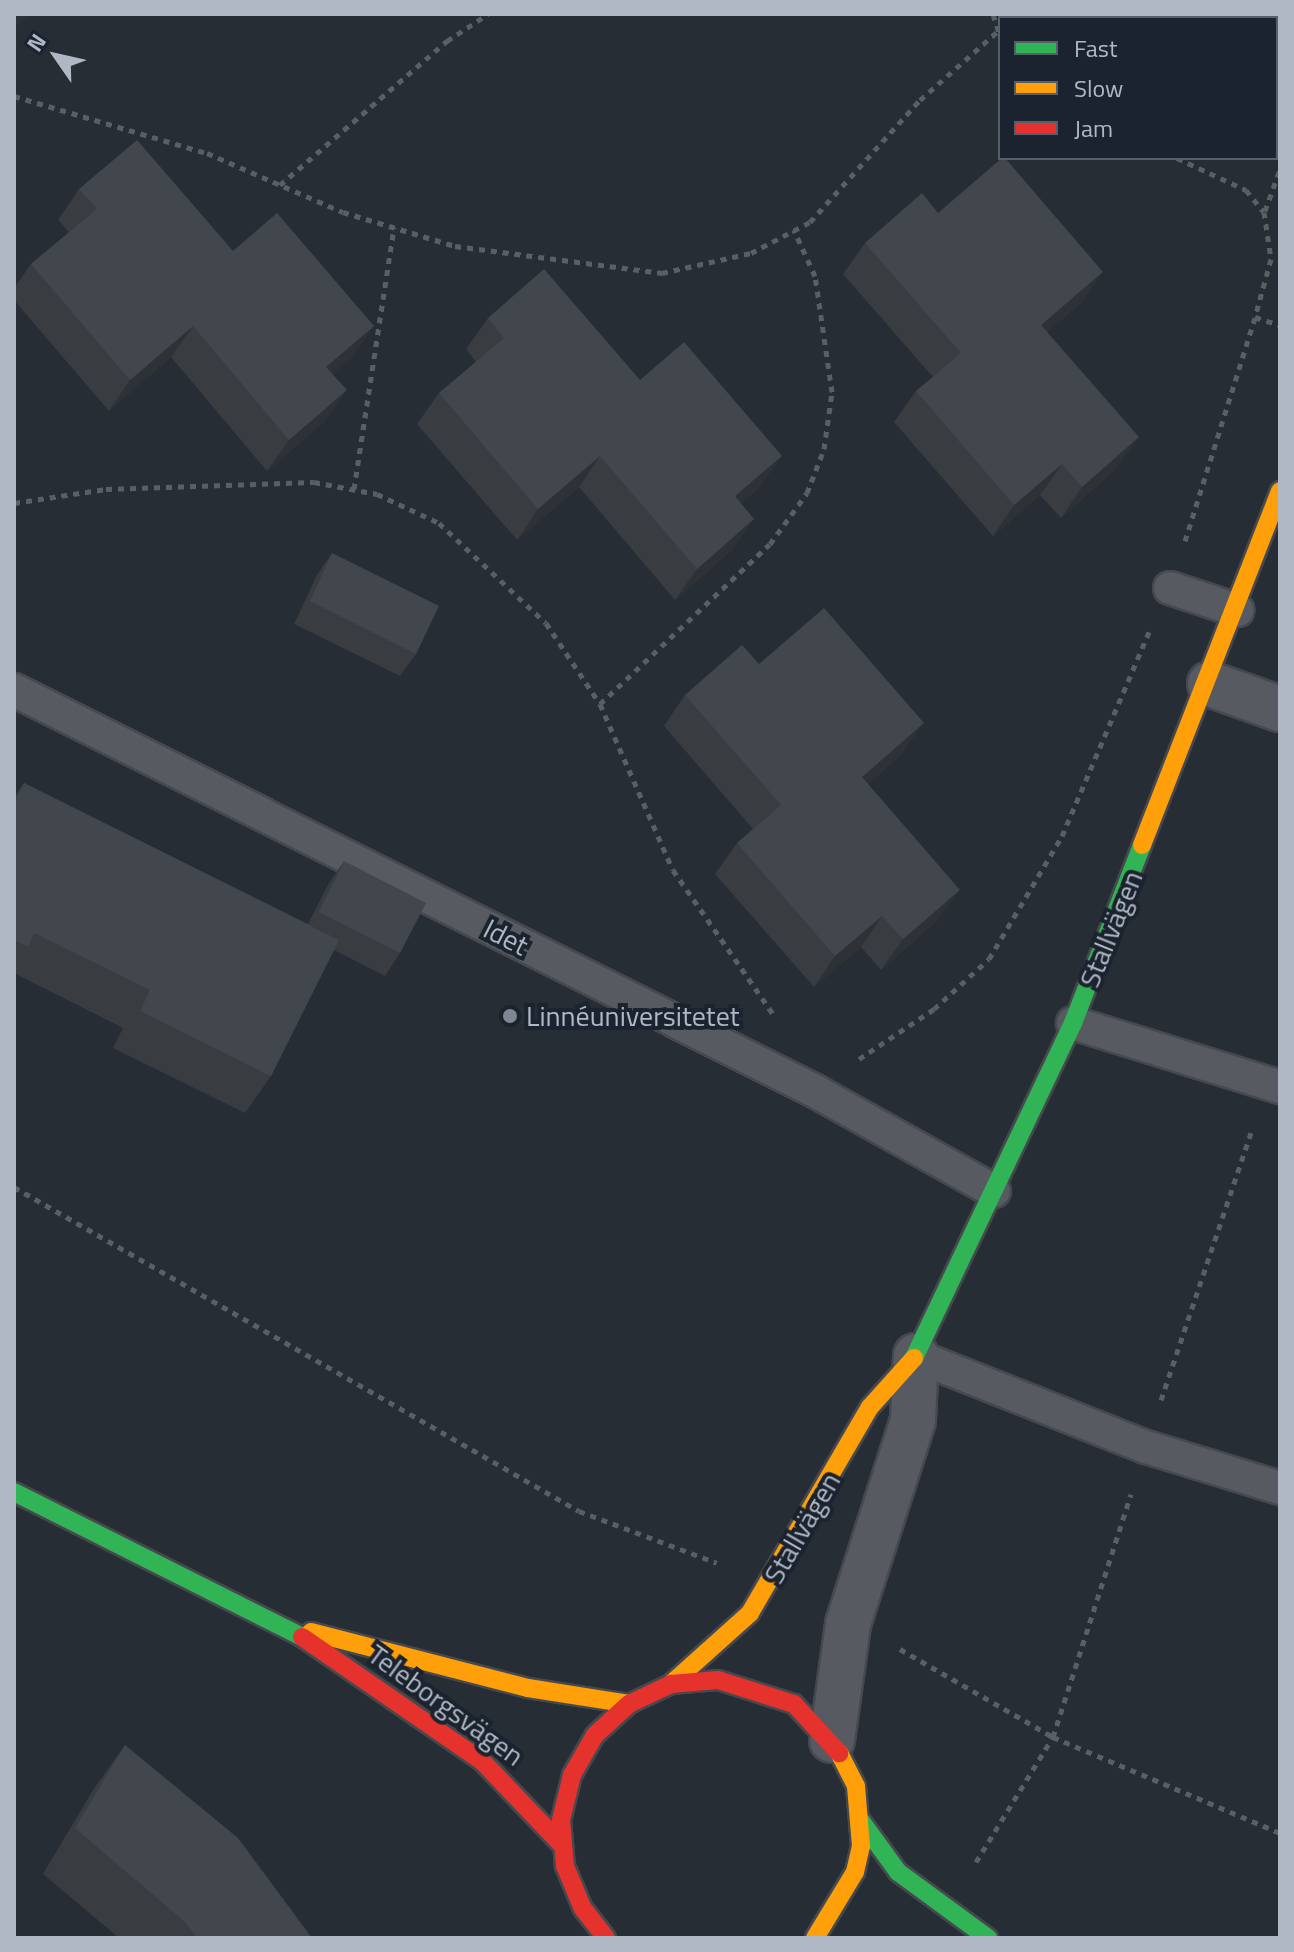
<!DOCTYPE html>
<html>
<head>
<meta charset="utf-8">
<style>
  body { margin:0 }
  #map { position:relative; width:1294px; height:1952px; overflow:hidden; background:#272d34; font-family:"Titillium Web",sans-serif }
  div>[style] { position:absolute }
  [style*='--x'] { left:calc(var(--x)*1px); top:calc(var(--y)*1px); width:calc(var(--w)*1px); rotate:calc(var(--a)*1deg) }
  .path>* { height:5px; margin-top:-2.5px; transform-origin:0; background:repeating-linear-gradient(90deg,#5a5f65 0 6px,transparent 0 12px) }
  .roads { filter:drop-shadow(2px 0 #45494f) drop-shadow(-2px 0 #45494f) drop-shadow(0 2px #45494f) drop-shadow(0 -2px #45494f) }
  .lane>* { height:32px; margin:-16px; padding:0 16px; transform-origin:16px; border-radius:16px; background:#575b61 }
  .street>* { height:44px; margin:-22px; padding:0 22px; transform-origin:22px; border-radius:22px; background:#575b61 }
  .fast>* { height:18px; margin:-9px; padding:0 9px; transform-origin:9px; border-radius:9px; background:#30b455 }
  .slow>* { height:18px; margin:-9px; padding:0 9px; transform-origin:9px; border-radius:9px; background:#ff9f0a }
  .jam>* { height:18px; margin:-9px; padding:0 9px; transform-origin:9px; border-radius:9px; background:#e5322d }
  .wall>* { inset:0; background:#393d42 }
  .shaded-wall>* { inset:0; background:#2e3236 }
  .building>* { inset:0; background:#42474d }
  .dots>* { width:22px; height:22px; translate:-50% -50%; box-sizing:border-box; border:4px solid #1b232e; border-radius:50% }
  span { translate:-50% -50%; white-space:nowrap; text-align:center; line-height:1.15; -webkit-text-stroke:8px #1b232e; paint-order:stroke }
  .street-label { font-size:28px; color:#b0b8c5 }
  .poi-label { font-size:28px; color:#b0b8c5 }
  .left { translate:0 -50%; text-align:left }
  .frame { position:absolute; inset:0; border:16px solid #b0b8c5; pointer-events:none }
  .legend { position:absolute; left:998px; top:16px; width:280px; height:144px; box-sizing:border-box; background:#1b232e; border:2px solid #575f6a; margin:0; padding:10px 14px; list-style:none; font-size:24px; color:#b0b8c5 }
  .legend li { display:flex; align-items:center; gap:16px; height:40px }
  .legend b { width:40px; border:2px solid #575f6a }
  .north { position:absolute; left:16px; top:16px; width:80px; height:80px; -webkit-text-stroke:6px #1b232e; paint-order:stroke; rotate:304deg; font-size:22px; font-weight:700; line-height:32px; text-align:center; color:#b0b8c5 }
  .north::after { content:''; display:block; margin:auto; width:28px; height:36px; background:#b0b8c5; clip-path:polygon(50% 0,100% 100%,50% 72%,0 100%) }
</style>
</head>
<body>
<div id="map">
  <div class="path">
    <div style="--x:993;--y:14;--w:23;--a:72"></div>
    <div style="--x:14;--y:96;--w:201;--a:16.5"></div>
    <div style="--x:207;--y:153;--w:148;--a:23.5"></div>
    <div style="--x:343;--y:212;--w:117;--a:16.9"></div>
    <div style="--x:455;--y:246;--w:209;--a:7.4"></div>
    <div style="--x:662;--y:273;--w:91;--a:-12.7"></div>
    <div style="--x:751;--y:253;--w:67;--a:-27.7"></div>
    <div style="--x:810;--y:222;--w:164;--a:-48"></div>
    <div style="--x:920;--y:100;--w:104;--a:-41.5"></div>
    <div style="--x:1177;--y:158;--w:76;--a:24.9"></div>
    <div style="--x:1246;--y:190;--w:28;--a:51"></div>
    <div style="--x:1264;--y:212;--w:48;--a:81.5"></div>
    <div style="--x:1271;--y:259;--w:60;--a:105.4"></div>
    <div style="--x:1255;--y:317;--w:26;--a:18"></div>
    <div style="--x:280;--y:185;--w:221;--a:-40.8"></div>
    <div style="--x:447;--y:41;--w:49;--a:-33.4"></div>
    <div style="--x:1265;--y:211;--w:45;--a:-70.3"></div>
    <div style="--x:354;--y:489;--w:265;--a:-81.3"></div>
    <div style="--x:14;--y:503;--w:93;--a:-8.7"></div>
    <div style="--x:106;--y:489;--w:208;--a:-1.9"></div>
    <div style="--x:314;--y:482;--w:64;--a:10.8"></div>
    <div style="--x:377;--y:494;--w:68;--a:25.1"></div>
    <div style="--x:439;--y:523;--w:146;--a:43.1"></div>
    <div style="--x:546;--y:623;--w:97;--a:56.3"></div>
    <div style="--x:600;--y:704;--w:181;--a:66.3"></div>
    <div style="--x:673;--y:870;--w:175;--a:55.2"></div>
    <div style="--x:1185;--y:541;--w:235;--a:-72.6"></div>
    <div style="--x:600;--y:704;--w:233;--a:-43.3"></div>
    <div style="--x:770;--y:544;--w:63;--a:-54"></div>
    <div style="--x:807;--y:493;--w:47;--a:-68.9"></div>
    <div style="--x:824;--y:449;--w:58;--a:-82"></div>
    <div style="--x:832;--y:392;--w:117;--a:-98.3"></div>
    <div style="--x:815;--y:276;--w:51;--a:-114.5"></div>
    <div style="--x:859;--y:1059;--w:90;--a:-33.7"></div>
    <div style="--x:934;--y:1009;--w:74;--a:-42.3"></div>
    <div style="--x:989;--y:959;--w:143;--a:-59.3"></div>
    <div style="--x:1062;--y:836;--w:222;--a:-66.9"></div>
    <div style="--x:14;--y:1187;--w:651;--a:29.83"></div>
    <div style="--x:579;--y:1511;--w:147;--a:20.6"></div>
    <div style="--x:1161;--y:1400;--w:286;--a:-71.4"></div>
    <div style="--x:900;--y:1649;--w:177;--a:29.9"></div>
    <div style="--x:1053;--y:1737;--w:246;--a:22.9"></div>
    <div style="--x:976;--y:1862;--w:147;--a:-58.4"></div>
    <div style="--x:1053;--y:1737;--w:255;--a:-72.2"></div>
  </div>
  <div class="roads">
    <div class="lane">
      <div style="--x:1170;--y:588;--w:71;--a:18.2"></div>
      <div style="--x:14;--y:690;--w:896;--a:26.59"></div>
      <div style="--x:815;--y:1091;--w:205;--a:29.2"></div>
      <div style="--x:1073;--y:1023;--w:217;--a:17.2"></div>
      <div style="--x:916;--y:1356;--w:247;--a:21.6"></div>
      <div style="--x:1146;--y:1447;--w:140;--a:17"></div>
    </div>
    <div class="street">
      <div style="--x:1210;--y:684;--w:74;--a:19.7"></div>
      <div style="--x:832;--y:1740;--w:117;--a:-82.1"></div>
      <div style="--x:848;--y:1624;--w:214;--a:-72.3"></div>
      <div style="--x:913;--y:1420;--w:64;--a:-87.3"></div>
    </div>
    <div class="fast">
      <div style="--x:914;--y:1358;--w:371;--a:-64.6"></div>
      <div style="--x:1073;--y:1023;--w:191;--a:-68.8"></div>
      <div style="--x:14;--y:1492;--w:322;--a:26.7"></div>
      <div style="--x:861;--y:1821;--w:63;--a:54"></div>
      <div style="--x:898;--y:1872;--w:112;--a:36.3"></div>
    </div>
    <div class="slow">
      <div style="--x:1142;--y:845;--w:380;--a:-68.7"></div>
      <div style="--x:311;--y:1632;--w:224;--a:14.5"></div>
      <div style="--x:528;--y:1688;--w:102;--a:9"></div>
      <div style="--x:671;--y:1684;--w:106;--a:-41.9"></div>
      <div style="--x:750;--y:1613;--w:238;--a:-59.8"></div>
      <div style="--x:870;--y:1407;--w:66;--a:-48.1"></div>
      <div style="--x:815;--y:1938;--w:77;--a:-58.8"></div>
      <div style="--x:855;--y:1872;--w:27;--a:-77"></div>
      <div style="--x:861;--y:1846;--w:60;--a:-94.8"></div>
      <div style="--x:856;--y:1786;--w:37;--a:-117"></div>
    </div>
    <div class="jam">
      <div style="--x:302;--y:1637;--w:220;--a:34.6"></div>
      <div style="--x:483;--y:1762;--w:113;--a:46.4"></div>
      <div style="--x:606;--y:1938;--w:37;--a:-128"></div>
      <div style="--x:583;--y:1909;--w:47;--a:-112.7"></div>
      <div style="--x:565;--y:1866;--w:46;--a:-95"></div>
      <div style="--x:561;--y:1820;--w:46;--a:-76.3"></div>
      <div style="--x:572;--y:1775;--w:46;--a:-60.1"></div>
      <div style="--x:595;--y:1735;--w:46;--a:-42.4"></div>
      <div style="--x:629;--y:1704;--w:47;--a:-25.5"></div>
      <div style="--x:671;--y:1684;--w:47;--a:-4.9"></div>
      <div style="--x:718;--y:1680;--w:80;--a:17.5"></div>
      <div style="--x:794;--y:1704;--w:67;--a:47.4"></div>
    </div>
  </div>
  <div class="wall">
    <div style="clip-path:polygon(1092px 14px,1280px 14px,1280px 20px,1276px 23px,1276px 18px,1095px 18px)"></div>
    <div style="clip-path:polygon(79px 189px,233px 251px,374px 326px,352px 357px,333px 374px,325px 421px,267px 471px,171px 357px,109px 411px,14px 300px,14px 288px,31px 264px,69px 232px,58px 220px)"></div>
    <div style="clip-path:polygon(938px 213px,1082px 302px,1047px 332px,1117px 468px,1061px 518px,1040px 495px,993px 536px,894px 422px,916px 391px,933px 377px,843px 274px,865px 243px)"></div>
    <div style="clip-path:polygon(488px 318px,640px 380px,760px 487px,741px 503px,732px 550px,675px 600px,579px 487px,517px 540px,417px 424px,439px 393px,476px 362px,466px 349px)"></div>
    <div style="clip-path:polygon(332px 553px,416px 654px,400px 676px,294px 624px,317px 575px)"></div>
    <div style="clip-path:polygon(759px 664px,902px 754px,868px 784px,938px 920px,881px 970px,861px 947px,814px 987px,715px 874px,737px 843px,753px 829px,664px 726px,685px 695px)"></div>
    <div style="clip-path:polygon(24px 783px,308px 924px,329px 883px,344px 861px,400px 953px,385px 976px,334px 950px,271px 1076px,245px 1113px,113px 1048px,123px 1028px,14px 973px,14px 797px)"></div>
    <div style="clip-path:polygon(125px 1745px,312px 1938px,119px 1938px,43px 1874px,93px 1790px)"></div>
  </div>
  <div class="shaded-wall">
    <div style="clip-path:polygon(17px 14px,30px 14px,14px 28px,14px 19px)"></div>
    <div style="clip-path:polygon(1273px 14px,1280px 14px,1280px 20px,1276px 23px,1276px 18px,1268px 18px)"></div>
    <div style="clip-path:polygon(1103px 272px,1082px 302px,1019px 356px,1041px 325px)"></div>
    <div style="clip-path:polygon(193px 326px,171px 357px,109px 411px,130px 380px)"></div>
    <div style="clip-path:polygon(374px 326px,352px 357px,305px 398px,326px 367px)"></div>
    <div style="clip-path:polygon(347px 390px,325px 421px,267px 471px,289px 440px)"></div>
    <div style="clip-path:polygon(1139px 437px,1117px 468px,1061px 518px,1082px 487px)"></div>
    <div style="clip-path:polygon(600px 456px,579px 487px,517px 540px,538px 509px)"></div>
    <div style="clip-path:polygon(782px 456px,760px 487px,713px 527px,735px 496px)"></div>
    <div style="clip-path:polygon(1062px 464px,1040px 495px,993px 536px,1014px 505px)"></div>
    <div style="clip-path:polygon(754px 519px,732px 550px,675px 600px,697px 569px)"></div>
    <div style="clip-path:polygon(924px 723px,902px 754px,840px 808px,862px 777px)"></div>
    <div style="clip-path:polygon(960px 890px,938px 920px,881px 970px,903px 939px)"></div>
    <div style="clip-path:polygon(882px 916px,861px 947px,814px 987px,835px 956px)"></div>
  </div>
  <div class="building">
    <div style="clip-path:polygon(1140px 14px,1273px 14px,1268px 18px,1226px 18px,1224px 16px,1221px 18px,1144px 18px)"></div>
    <div style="clip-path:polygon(137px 140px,233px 251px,277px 213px,374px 326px,326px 367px,347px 390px,289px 440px,193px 326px,130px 380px,31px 264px,97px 209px,79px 189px)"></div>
    <div style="clip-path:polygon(1002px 158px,1005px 158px,1103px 272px,1041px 325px,1139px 437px,1082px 487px,1062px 464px,1014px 505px,916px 391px,961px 353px,865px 243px,922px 193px,938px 213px)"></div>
    <div style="clip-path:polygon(544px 269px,640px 380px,684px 342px,782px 456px,735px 496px,754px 519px,697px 569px,600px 456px,538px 509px,439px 393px,504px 338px,488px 318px)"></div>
    <div style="clip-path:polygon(332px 553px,439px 606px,416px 654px,310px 601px)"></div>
    <div style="clip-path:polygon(824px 608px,924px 723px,862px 777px,960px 890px,903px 939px,882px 916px,835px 956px,737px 843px,781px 805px,685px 695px,742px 645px,759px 664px)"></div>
    <div style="clip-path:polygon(24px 783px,339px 940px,271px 1076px,140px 1011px,150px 990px,34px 933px,28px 947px,14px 940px,14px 803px)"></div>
    <div style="clip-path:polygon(344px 861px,426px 903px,400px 953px,319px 912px)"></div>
    <div style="clip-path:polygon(125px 1745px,238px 1838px,312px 1938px,197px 1938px,185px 1922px,75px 1828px)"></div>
  </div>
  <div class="dots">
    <div style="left:510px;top:1016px;background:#808792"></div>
  </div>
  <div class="street-label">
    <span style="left:1111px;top:929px;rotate:-68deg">Stallvägen</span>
    <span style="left:506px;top:937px;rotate:27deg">Idet</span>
    <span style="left:802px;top:1528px;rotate:-60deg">Stallvägen</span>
    <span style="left:446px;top:1705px;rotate:36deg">Teleborgsvägen</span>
  </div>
  <div class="poi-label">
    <span class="left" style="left:526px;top:1016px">Linnéuniversitetet</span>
  </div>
  <div class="frame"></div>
  <ul class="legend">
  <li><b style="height:10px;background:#30b455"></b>Fast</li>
  <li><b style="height:10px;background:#ff9f0a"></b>Slow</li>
  <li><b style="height:10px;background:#e5322d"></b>Jam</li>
  </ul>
  <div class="north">N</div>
</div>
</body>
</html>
